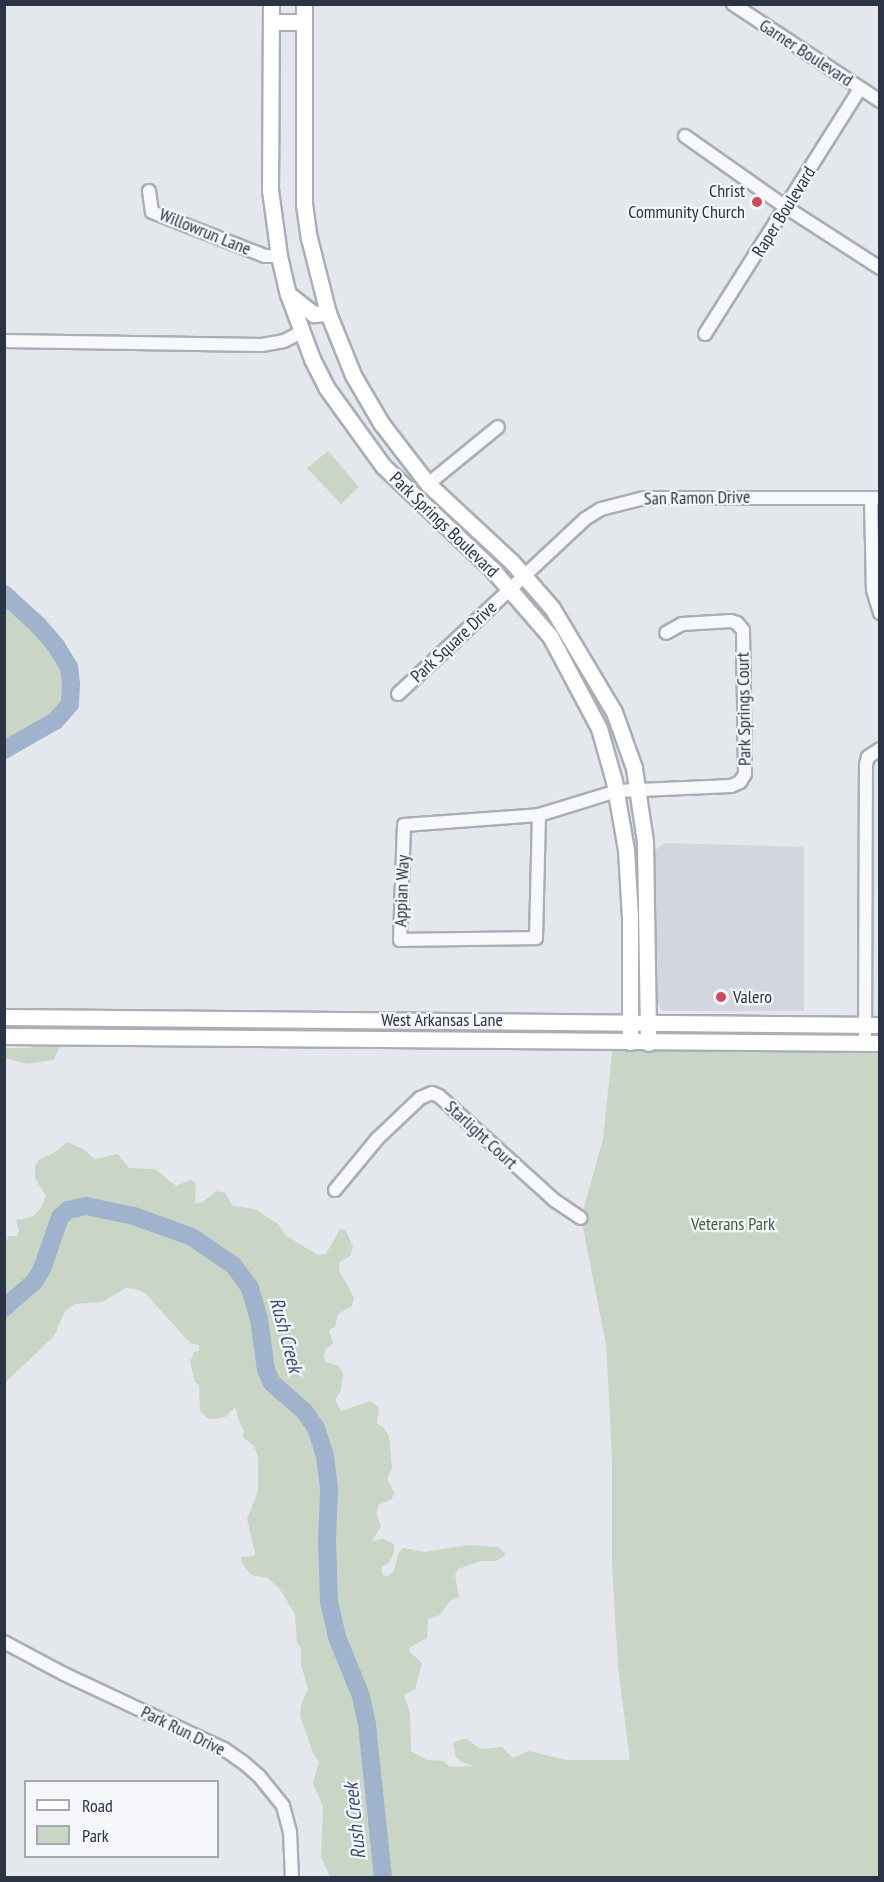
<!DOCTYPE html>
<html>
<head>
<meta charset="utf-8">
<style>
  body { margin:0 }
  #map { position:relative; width:884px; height:1882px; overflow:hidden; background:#e4e7ec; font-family:"PT Sans Narrow",sans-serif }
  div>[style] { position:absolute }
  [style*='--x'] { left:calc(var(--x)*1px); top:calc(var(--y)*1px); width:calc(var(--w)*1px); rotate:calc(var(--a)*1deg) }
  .built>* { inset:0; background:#d2d6de }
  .green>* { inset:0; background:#c9d6c5 }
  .river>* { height:18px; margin:-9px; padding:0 9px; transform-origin:9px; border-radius:9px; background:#9fb4cc }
  .roads { filter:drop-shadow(2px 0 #a9aeb7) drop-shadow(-2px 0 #a9aeb7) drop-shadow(0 2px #a9aeb7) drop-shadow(0 -2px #a9aeb7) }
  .minor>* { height:12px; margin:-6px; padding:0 6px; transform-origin:6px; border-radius:6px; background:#f7f8fa }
  .major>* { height:15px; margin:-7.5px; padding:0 7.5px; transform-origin:7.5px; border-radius:7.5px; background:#fff }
  .dots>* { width:16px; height:16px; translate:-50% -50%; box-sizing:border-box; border:3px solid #f4f6f9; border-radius:50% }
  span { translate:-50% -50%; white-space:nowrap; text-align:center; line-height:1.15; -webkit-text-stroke:4.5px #f4f6f9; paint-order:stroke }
  .street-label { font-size:18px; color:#2b3445 }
  .poi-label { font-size:18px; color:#2b3445 }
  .right { translate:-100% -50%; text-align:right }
  .left { translate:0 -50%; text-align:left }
  .park-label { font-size:18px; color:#3f6138 }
  .water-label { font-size:20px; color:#34527a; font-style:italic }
  .frame { position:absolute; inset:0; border:6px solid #2b3445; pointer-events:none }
  .legend { position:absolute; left:24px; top:1780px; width:195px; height:78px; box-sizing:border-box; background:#f4f6f9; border:2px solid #a4a8b1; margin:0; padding:8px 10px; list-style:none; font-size:18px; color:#2b3445 }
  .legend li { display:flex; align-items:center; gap:12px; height:30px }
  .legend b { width:30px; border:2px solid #a4a8b1 }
</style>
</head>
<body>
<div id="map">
  <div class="built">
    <div style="clip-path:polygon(665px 843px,804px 847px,804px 1011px,663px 1011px,655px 1001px,654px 851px)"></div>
  </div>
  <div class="green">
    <div style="clip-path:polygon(328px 451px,359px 487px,341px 504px,307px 468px)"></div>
    <div style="clip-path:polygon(5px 594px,38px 625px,56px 646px,69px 667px,71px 684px,70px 704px,55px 721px,5px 750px)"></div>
    <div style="clip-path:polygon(43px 1042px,55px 1042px,60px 1046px,54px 1060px,27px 1064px,5px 1058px,4px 1048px,30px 1048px)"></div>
    <div style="clip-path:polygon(613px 1043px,879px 1044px,879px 1877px,330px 1877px,321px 1857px,323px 1807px,313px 1783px,319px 1762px,313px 1753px,300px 1716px,301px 1705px,308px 1689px,301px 1665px,301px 1648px,297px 1643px,295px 1614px,279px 1588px,267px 1578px,251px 1575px,241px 1562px,241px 1557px,253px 1556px,255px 1553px,247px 1519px,258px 1491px,258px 1457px,254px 1446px,243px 1437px,244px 1431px,238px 1419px,236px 1409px,234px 1408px,225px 1417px,216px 1419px,207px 1418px,200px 1411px,199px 1385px,195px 1382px,190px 1362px,194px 1352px,199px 1351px,199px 1345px,190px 1343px,145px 1293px,136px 1289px,126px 1288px,102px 1302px,75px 1304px,65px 1311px,54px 1336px,5px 1383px,5px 1244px,9px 1236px,17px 1236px,19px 1231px,16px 1220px,32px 1217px,41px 1208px,46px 1196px,35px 1178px,35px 1166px,39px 1160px,57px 1151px,67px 1142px,85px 1150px,94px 1159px,118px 1154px,129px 1168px,155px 1169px,176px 1186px,191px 1180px,195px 1182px,196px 1188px,195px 1204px,203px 1202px,216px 1191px,225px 1193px,233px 1206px,255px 1209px,278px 1224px,286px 1236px,318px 1255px,326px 1254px,340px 1229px,346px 1231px,353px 1247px,350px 1256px,340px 1262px,339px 1270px,354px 1298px,352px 1306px,338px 1314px,335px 1327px,329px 1330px,333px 1343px,325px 1350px,324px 1357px,326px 1362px,338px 1366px,343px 1373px,341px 1390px,335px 1400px,341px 1411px,371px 1401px,379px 1408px,377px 1424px,383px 1427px,389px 1436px,392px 1468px,387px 1479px,394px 1492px,392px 1499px,378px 1505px,377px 1516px,381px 1526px,372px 1541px,383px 1539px,394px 1544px,394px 1552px,390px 1562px,382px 1567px,382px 1575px,388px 1576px,394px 1571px,398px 1554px,403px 1548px,425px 1552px,468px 1545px,499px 1547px,506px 1555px,496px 1561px,481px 1561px,458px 1569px,455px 1575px,459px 1597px,450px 1601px,440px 1615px,428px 1619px,427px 1638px,410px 1647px,409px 1651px,422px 1663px,415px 1689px,404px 1695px,410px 1713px,411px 1751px,427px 1760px,444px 1761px,450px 1767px,474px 1766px,462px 1762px,456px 1757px,453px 1743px,462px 1739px,467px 1739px,480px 1749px,502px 1747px,513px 1758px,529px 1751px,566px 1760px,630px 1760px,618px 1667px,612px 1564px,612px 1458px,606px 1344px,581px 1218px,603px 1139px)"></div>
  </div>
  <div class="river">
    <div style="--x:4;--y:594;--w:46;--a:42.4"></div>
    <div style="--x:38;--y:625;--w:28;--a:49"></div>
    <div style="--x:56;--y:646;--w:25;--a:58"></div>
    <div style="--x:69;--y:667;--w:17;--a:83"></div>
    <div style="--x:71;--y:684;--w:20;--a:93"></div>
    <div style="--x:70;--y:704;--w:23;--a:131"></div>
    <div style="--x:55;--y:721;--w:59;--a:150.4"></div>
    <div style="--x:4;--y:1308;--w:40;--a:-41"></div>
    <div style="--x:34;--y:1282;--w:15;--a:-58"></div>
    <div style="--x:42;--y:1269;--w:55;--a:-70.9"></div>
    <div style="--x:60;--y:1217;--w:11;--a:-41"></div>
    <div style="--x:68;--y:1210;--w:18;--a:-13"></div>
    <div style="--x:86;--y:1206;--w:49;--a:11.8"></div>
    <div style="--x:134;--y:1216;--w:62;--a:19.9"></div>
    <div style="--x:192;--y:1237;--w:51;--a:34.6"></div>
    <div style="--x:234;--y:1266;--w:27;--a:54"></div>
    <div style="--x:250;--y:1288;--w:32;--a:74"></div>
    <div style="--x:259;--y:1319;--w:51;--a:82.2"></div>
    <div style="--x:266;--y:1370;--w:14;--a:65"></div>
    <div style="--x:272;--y:1383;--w:43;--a:41.2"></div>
    <div style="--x:304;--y:1411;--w:21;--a:55"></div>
    <div style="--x:316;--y:1428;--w:29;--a:72"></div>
    <div style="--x:325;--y:1456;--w:35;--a:83"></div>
    <div style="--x:329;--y:1491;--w:50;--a:92.3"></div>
    <div style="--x:327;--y:1541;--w:61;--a:88.1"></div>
    <div style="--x:329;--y:1602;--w:36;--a:77"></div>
    <div style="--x:337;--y:1637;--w:64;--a:67.9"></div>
    <div style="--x:361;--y:1696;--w:30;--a:78"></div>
    <div style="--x:367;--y:1725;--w:154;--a:84"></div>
  </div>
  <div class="roads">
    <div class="minor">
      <div style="--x:733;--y:4;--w:176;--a:33.4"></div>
      <div style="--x:685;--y:136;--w:125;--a:35.2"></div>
      <div style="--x:787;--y:208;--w:111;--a:32.8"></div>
      <div style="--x:149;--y:191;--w:21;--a:82"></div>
      <div style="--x:152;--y:212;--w:121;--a:21.3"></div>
      <div style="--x:265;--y:256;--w:14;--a:0"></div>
      <div style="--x:705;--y:334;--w:290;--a:-57.7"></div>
      <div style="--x:4;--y:341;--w:258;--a:0.9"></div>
      <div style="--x:262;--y:345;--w:22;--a:-10"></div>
      <div style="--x:284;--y:341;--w:20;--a:-27"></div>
      <div style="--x:428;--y:484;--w:90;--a:-39.2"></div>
      <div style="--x:871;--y:498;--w:92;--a:88.8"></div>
      <div style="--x:873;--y:590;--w:24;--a:73"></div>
      <div style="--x:398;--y:694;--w:256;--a:-43.1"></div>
      <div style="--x:585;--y:519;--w:19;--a:-32"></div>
      <div style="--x:601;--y:509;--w:44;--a:-14.3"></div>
      <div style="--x:644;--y:498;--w:236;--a:0"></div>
      <div style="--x:539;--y:815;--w:123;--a:91.4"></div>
      <div style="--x:536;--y:938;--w:136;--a:179.2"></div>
      <div style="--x:400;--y:940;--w:115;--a:-88"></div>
      <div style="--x:404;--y:825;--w:135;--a:-4.2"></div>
      <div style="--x:539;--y:815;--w:82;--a:-17.1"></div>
      <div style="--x:617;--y:791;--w:114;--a:-2.5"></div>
      <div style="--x:731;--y:786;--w:10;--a:-24"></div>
      <div style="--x:740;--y:782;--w:9;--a:-58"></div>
      <div style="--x:745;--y:774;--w:144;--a:-90.8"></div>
      <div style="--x:743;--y:630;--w:9;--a:-131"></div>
      <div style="--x:737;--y:623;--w:6;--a:-162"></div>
      <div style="--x:731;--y:621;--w:49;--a:176.5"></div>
      <div style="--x:682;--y:624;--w:18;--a:151"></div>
      <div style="--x:865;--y:1042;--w:278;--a:-89.8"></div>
      <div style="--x:866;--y:764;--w:7;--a:-74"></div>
      <div style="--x:868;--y:757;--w:14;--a:-34"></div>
      <div style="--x:335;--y:1190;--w:66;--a:-50.5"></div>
      <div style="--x:377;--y:1139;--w:59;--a:-43.6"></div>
      <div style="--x:420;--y:1098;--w:13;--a:-23"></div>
      <div style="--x:432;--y:1093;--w:8;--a:23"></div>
      <div style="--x:439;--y:1096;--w:155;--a:42.1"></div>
      <div style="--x:554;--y:1200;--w:32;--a:34"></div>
      <div style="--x:4;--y:1642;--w:68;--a:28.1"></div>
      <div style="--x:64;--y:1674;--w:177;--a:25.1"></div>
      <div style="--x:224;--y:1749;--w:24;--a:35"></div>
      <div style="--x:244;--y:1763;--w:20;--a:41"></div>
      <div style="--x:259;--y:1776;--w:38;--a:51"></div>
      <div style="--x:283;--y:1806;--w:27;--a:75"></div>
      <div style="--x:290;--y:1832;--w:46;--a:87.5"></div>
    </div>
    <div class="major">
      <div style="--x:271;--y:4;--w:186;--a:90.3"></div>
      <div style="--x:270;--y:190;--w:67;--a:82.2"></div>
      <div style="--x:279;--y:256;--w:39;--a:77"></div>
      <div style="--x:288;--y:294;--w:69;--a:69.7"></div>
      <div style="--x:312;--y:359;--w:31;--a:63"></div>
      <div style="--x:326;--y:387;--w:97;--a:54.2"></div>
      <div style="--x:383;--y:466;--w:149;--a:43.4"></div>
      <div style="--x:491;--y:568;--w:90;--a:49.1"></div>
      <div style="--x:550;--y:636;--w:104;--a:62"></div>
      <div style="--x:599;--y:728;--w:55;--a:74.2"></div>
      <div style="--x:614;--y:781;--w:70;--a:80.1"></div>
      <div style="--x:626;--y:850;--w:68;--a:86.6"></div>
      <div style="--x:630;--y:918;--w:124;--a:90"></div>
      <div style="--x:304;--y:4;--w:200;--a:90"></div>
      <div style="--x:304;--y:204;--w:34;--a:82"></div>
      <div style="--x:309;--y:238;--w:77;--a:75.8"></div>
      <div style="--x:328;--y:313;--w:67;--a:68"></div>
      <div style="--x:353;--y:375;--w:56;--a:59.7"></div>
      <div style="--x:381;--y:423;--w:77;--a:52.4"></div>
      <div style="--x:428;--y:484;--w:113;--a:42.9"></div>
      <div style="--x:511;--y:561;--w:62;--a:48.9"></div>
      <div style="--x:552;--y:608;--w:121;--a:59.2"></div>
      <div style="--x:614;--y:712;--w:59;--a:70.3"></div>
      <div style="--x:634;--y:768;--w:75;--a:81.5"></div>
      <div style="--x:645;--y:842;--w:201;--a:89.1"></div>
      <div style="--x:271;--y:22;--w:33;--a:0"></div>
      <div style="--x:288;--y:294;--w:33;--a:38"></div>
      <div style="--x:314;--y:314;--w:14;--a:-4"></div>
      <div style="--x:4;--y:1017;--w:876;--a:0.52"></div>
      <div style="--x:4;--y:1036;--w:876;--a:0.46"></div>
    </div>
  </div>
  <div class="dots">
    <div style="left:757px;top:202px;background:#d1495b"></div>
    <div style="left:721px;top:997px;background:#d1495b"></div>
  </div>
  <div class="street-label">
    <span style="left:806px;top:53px;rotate:33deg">Garner Boulevard</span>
    <span style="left:784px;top:212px;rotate:-58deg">Raper Boulevard</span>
    <span style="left:205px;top:232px;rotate:22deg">Willowrun Lane</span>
    <span style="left:697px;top:498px;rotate:-1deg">San Ramon Drive</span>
    <span style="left:444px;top:525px;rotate:44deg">Park Springs Boulevard</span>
    <span style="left:454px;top:642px;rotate:-43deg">Park Square Drive</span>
    <span style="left:744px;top:709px;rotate:-91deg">Park Springs Court</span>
    <span style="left:402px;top:891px;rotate:-88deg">Appian Way</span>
    <span style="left:442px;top:1020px">West Arkansas Lane</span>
    <span style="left:481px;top:1135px;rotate:43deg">Starlight Court</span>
    <span style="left:183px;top:1731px;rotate:26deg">Park Run Drive</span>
  </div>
  <div class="poi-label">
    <span class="right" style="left:745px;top:202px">Christ<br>Community Church</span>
    <span class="left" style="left:733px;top:997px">Valero</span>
  </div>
  <div class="park-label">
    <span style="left:733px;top:1224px">Veterans Park</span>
  </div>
  <div class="water-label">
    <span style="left:286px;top:1335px;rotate:75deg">Rush Creek</span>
    <span style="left:355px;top:1821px;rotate:-96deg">Rush Creek</span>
  </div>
  <div class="frame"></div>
  <ul class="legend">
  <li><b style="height:8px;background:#fff"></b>Road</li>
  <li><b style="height:16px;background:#c9d6c5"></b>Park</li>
  </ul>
</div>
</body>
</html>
